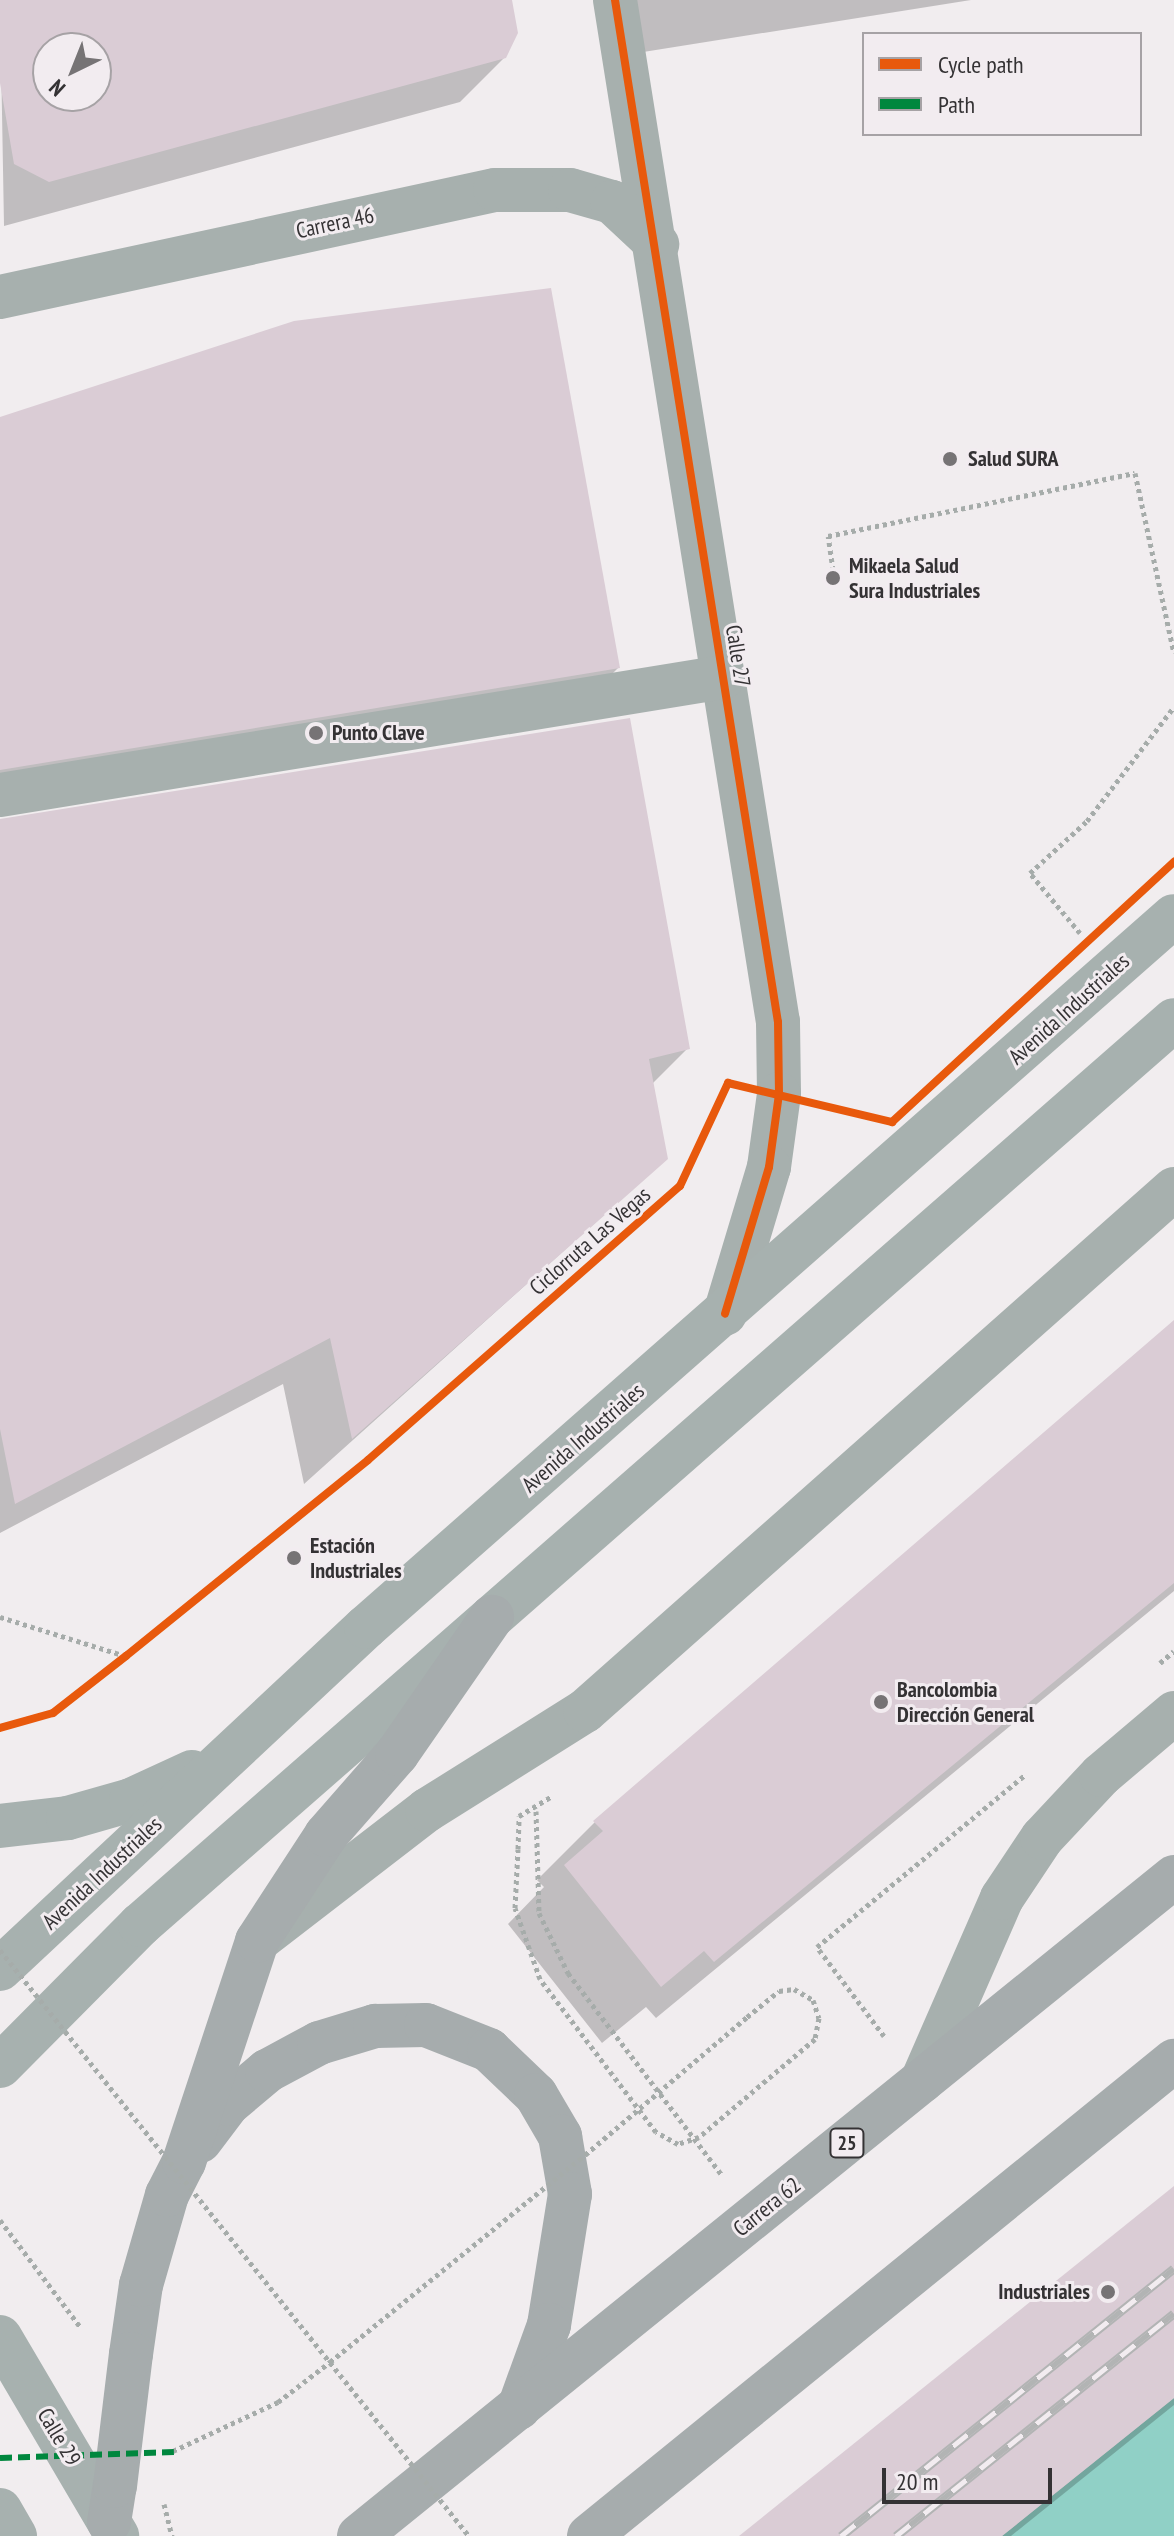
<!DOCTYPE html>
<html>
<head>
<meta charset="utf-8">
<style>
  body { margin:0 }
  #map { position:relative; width:1174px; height:2536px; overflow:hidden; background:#f1edef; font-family:"PT Sans Narrow",sans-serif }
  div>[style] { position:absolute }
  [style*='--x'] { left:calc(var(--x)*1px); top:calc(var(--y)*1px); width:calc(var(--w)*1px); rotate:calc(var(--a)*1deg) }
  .water>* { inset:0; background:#90d0c6 }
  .shadow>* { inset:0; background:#0003 }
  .building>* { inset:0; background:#daccd5 }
  .path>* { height:5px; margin-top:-2.5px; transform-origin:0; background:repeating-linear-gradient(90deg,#a6acaa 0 4px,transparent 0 8px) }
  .minor>* { height:44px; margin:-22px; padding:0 22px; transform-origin:22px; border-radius:22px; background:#a7b0ae }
  .major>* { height:44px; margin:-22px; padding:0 22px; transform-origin:22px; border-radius:22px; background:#a7b1af }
  .highway>* { height:44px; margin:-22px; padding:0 22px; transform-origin:22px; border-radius:22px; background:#a6acad }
  .rail>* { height:9px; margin-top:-4.5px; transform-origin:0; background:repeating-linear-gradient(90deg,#f2ecf0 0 18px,#b2b4b4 0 36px); box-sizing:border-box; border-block:2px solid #b2b4b4 }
  .path-bridge>* { height:5px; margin-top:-2.5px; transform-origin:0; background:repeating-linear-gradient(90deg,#a6acaa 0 4px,transparent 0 8px) }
  .highway-bridge>* { height:44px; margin:-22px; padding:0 22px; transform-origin:22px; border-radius:22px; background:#a6acad }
  .quiet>* { height:6px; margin-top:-3px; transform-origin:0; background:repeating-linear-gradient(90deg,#00873e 0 12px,transparent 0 18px) }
  .cycleway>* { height:8px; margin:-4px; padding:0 4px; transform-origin:4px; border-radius:4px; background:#e8590c }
  .dots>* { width:22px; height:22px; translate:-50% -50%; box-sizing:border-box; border:4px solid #f2ecf0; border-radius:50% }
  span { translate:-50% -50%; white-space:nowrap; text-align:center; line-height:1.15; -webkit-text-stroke:6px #f2ecf0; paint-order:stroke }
  .shield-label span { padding:2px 6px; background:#f2ecf0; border:2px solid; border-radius:6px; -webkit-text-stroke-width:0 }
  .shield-label { font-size:20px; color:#343234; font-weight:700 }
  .street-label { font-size:22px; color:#343234 }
  .poi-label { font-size:22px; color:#343234; font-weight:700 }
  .left { translate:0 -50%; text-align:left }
  .right { translate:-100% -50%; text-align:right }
  .legend { position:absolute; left:862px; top:32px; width:280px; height:104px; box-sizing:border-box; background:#f2ecf0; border:2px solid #a6a2a5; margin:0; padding:10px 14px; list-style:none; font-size:24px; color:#343234 }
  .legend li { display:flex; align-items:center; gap:16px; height:40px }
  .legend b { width:40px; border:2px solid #a6a2a5 }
  .north { position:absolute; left:32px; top:32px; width:80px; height:80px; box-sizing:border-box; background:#f2ecf0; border:2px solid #a6a2a5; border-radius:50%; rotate:223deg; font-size:22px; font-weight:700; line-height:32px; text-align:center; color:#343234 }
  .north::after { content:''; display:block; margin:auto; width:28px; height:36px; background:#767375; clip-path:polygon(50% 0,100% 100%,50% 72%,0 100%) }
  .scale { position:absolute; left:882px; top:2468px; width:170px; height:36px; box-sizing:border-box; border:4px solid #343234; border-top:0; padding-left:10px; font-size:24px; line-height:28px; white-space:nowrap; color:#343234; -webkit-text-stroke:6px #f2ecf0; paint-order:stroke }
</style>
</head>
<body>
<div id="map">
  <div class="water">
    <div style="clip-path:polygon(1174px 2398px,1174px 2536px,1002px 2536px)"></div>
  </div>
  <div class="shadow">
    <div style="clip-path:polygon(evenodd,0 0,510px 0,505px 57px,460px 102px,4px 226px,0 0,48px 48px,96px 48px,96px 96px,48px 96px,48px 48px)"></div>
    <div style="clip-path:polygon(627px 0,971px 0,637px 53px)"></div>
    <div style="clip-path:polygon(0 419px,618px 668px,571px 715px,0 808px)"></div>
    <div style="clip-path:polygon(0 820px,688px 1048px,652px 1084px,666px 1159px,304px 1484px,283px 1384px,0 1533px)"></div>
    <div style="clip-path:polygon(1174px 1323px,1174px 1591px,656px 2018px,646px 2007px,602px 2043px,508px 1924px,544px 1887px,537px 1880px,595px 1822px)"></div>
    <div style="clip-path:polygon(1174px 2189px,1174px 2405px,1011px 2536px,742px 2536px)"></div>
  </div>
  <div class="building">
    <div style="clip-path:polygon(evenodd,0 0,512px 0,518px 33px,506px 58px,49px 182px,14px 164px,0 83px,0 0,48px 48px,96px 48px,96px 96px,48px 96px,48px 48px)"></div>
    <div style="clip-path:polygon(551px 288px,620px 668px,0 770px,0 417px,294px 321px)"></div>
    <div style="clip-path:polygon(630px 718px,690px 1049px,649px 1059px,668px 1159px,352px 1439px,330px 1338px,15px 1504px,0 1429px,0 819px)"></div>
    <div style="clip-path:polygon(1174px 1320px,1174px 1583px,714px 1962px,704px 1951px,661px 1987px,564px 1865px,603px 1831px,593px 1821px)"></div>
    <div style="clip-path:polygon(1174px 2186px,1174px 2398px,1002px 2536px,739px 2536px)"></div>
  </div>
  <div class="path">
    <div style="--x:833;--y:570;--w:34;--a:-98"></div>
    <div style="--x:828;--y:536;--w:313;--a:-11.6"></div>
    <div style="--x:1135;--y:473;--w:184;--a:77.8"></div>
    <div style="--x:1080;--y:933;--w:78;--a:-129.8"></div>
    <div style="--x:1030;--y:873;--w:77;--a:-42.4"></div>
    <div style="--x:1087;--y:821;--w:143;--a:-52.7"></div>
    <div style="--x:0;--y:1617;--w:132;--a:17.2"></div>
    <div style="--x:1160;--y:1663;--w:18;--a:-41"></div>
    <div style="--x:536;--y:1811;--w:102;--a:88.3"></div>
    <div style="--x:539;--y:1913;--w:67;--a:64.2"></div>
    <div style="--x:568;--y:1973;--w:254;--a:52.7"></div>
    <div style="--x:518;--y:1849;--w:33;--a:-88"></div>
    <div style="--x:519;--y:1816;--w:37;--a:-31"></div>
    <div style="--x:884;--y:2036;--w:111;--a:-127"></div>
    <div style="--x:817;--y:1947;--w:271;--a:-39.6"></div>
    <div style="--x:0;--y:2220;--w:135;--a:53.1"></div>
    <div style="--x:173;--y:2451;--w:116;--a:-25"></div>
    <div style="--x:278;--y:2402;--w:66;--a:-37.6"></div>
  </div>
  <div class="minor">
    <div style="--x:615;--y:0;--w:1035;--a:80.94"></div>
    <div style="--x:778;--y:1022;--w:72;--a:89.2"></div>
    <div style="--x:779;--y:1094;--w:74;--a:97.8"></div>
    <div style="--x:769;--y:1167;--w:153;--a:106.7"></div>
    <div style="--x:0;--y:297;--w:506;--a:-12.2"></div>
    <div style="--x:495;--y:190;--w:75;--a:0"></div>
    <div style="--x:570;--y:190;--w:44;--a:15.9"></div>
    <div style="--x:612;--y:202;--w:62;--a:43"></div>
    <div style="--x:0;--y:795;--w:733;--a:-9.27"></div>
    <div style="--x:262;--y:1937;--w:208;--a:-37.6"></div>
    <div style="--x:427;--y:1810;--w:186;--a:-32.1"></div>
    <div style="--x:585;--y:1711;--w:787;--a:-41.55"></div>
    <div style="--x:922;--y:2081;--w:200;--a:-66.4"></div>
    <div style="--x:1002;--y:1898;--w:72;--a:-56.3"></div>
    <div style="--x:1042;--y:1838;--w:86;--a:-46.9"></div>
    <div style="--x:1101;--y:1775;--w:96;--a:-40.3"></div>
  </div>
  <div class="major">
    <div style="--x:0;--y:1826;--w:68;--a:-6.7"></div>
    <div style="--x:68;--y:1818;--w:66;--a:-15.9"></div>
    <div style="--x:131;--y:1800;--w:67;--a:-24.7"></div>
    <div style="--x:0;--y:1969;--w:501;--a:-43.06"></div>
    <div style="--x:366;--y:1627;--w:1076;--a:-41.35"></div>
    <div style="--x:0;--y:2066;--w:199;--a:-45.2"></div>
    <div style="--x:140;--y:1925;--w:1374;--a:-41.19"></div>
    <div style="--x:0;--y:2337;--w:231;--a:59.5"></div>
    <div style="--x:0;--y:2510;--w:30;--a:60"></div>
  </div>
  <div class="highway">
    <div style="--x:200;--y:2141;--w:46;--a:-52.9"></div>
    <div style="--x:228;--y:2104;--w:51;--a:-40.2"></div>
    <div style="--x:267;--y:2071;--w:59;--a:-28.3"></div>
    <div style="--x:319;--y:2043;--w:59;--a:-16.9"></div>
    <div style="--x:375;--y:2026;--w:51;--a:-1.1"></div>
    <div style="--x:426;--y:2025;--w:68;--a:21.6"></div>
    <div style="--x:489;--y:2050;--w:65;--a:43.8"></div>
    <div style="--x:536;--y:2095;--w:48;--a:59.7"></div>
    <div style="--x:560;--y:2136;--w:59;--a:80.2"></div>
    <div style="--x:570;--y:2194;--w:133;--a:99.1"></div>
    <div style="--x:549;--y:2325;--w:88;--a:109.9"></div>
    <div style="--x:131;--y:2354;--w:70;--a:-81.8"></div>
    <div style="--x:141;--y:2285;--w:94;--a:-73.9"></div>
    <div style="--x:167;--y:2195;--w:37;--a:-63"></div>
    <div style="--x:184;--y:2162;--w:233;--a:-71.7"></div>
    <div style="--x:257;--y:1941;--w:126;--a:-56.9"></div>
    <div style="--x:326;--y:1835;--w:108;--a:-48.8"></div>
    <div style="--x:397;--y:1754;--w:167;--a:-55.3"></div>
    <div style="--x:109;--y:2522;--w:36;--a:-81"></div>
    <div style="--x:359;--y:2536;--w:1048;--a:-38.96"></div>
    <div style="--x:589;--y:2536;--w:754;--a:-39.08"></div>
  </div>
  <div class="rail">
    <div style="--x:841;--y:2536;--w:427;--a:-38.8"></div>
    <div style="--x:896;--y:2536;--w:356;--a:-38.7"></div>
  </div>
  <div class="path-bridge">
    <div style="--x:0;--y:1950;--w:751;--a:51.33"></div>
    <div style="--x:330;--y:2362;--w:321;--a:-39.1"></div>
    <div style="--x:579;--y:2160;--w:221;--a:-40.4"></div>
    <div style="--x:747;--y:2017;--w:41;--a:-39.1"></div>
    <div style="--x:779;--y:1991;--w:15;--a:-8"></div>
    <div style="--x:794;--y:1989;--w:22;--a:30"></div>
    <div style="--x:813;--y:2000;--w:19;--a:72"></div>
    <div style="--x:819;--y:2018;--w:21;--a:101"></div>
    <div style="--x:815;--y:2039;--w:152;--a:139.8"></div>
    <div style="--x:699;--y:2137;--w:22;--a:162"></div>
    <div style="--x:678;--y:2144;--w:25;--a:-151"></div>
    <div style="--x:656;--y:2132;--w:192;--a:-127.2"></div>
    <div style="--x:540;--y:1979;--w:75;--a:-109.4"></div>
    <div style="--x:515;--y:1908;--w:59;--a:-87.1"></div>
    <div style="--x:164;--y:2504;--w:33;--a:76"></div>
  </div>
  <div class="highway-bridge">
    <div style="--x:115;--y:2486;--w:133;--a:-83.1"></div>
  </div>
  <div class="quiet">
    <div style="--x:0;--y:2458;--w:174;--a:-2"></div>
  </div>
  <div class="cycleway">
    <div style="--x:615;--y:0;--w:1035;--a:80.94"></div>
    <div style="--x:778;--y:1022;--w:72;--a:89.2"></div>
    <div style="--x:779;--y:1094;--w:74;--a:97.8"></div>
    <div style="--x:769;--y:1167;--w:153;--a:106.7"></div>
    <div style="--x:0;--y:1728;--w:55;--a:-15.8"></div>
    <div style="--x:53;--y:1713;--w:93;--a:-38"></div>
    <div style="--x:126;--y:1656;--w:311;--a:-39"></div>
    <div style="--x:368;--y:1460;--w:415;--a:-41.3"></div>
    <div style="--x:680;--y:1186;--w:114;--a:-65"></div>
    <div style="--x:728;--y:1083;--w:169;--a:13.4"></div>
    <div style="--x:892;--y:1122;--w:384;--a:-42.7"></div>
  </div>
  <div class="dots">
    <div style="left:950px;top:459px;background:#767375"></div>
    <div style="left:833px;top:578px;background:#767375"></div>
    <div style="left:316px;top:733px;background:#767375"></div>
    <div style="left:294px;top:1558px;background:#767375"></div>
    <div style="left:881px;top:1702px;background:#767375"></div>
    <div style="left:1108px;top:2292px;background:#767375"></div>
  </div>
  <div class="shield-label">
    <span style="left:847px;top:2143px">25</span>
  </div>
  <div class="street-label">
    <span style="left:335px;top:223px;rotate:-12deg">Carrera 46</span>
    <span style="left:738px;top:656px;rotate:81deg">Calle 27</span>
    <span style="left:1069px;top:1009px;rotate:-42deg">Avenida Industriales</span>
    <span style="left:590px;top:1241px;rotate:-41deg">Ciclorruta Las Vegas</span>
    <span style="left:583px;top:1438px;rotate:-41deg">Avenida Industriales</span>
    <span style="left:102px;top:1873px;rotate:-43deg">Avenida Industriales</span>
    <span style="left:767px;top:2207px;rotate:-39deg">Carrera 62</span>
    <span style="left:59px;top:2437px;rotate:59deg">Calle 29</span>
  </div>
  <div class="poi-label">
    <span class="left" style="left:968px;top:459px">Salud SURA</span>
    <span class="left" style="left:849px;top:578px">Mikaela Salud<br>Sura Industriales</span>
    <span class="left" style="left:332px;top:733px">Punto Clave</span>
    <span class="left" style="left:310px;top:1558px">Estación<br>Industriales</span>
    <span class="left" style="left:897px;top:1702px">Bancolombia<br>Dirección General</span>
    <span class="right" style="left:1090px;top:2292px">Industriales</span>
  </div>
  <ul class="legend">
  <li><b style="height:10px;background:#e8590c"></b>Cycle path</li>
  <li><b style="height:10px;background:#00873e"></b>Path</li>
  </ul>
  <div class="north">N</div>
  <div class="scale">20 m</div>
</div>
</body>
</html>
